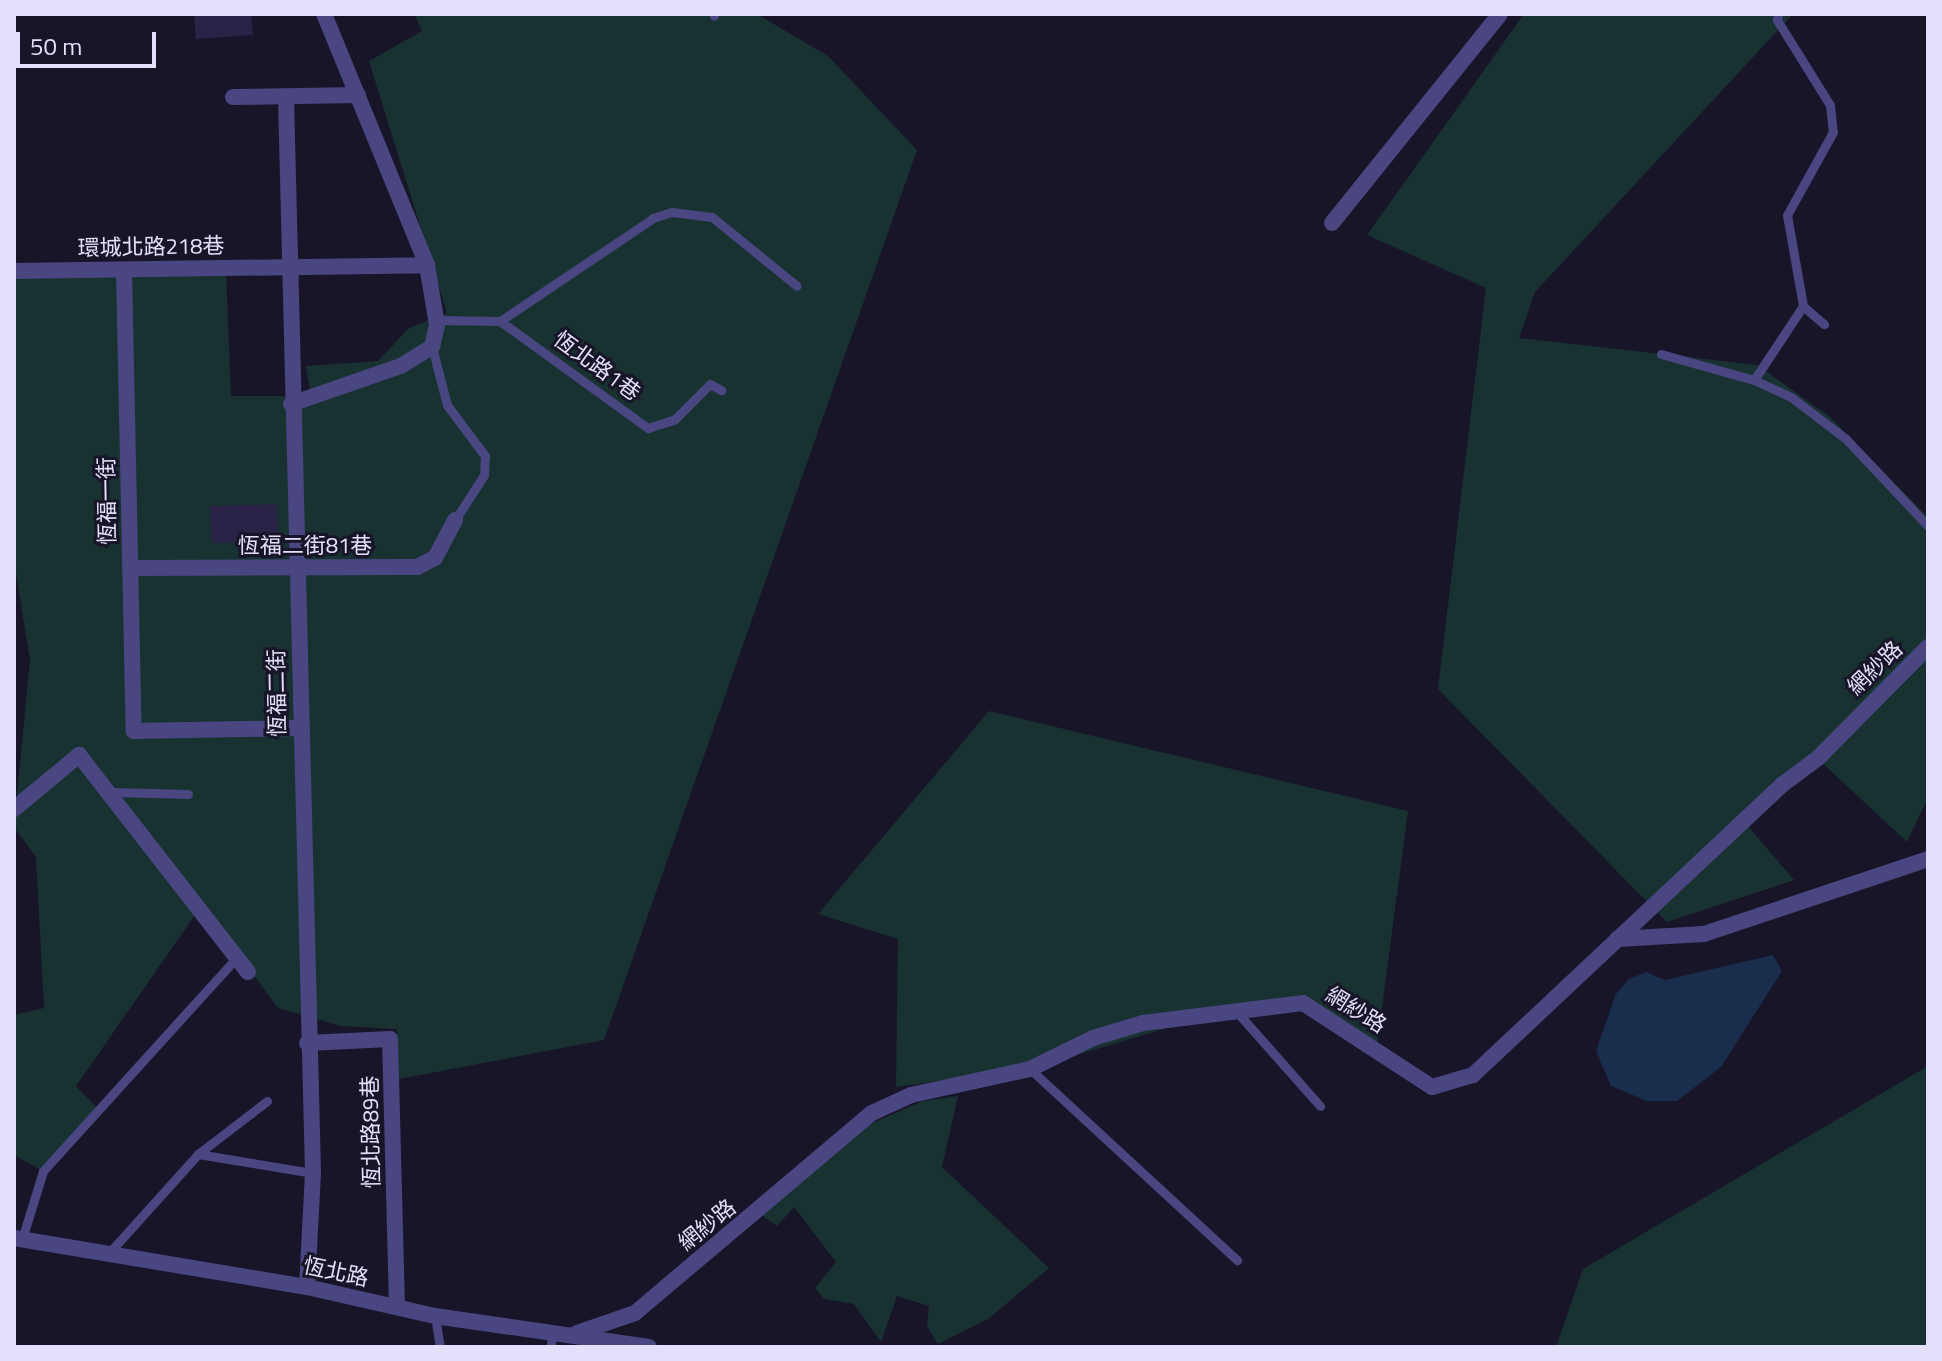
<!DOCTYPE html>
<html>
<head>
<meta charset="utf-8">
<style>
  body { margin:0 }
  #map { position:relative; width:1942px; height:1361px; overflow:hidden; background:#181529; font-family:"Titillium Web","Noto Sans TC",sans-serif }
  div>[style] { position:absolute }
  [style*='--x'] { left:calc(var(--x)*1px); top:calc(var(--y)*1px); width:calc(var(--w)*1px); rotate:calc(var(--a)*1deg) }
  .green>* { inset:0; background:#183231 }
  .water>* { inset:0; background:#192d4d }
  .building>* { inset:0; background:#2b2347 }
  .service>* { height:9px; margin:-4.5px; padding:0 4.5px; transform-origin:4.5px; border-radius:4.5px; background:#494681 }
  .minor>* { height:16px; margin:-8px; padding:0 8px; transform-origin:8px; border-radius:8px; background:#494681 }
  span { translate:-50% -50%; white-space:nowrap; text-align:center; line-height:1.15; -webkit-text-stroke:6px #181529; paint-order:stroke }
  .street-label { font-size:22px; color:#e4e0fb }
  .frame { position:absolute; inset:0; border:16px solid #e4e0fb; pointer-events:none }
  .scale { position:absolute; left:16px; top:32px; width:140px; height:36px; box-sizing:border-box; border:4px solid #e4e0fb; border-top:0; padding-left:10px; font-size:24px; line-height:28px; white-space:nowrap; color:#e4e0fb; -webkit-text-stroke:6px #181529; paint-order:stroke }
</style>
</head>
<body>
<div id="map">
  <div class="green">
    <div style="clip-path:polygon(414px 14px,757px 14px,828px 56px,917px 150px,604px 1040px,399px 1079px,397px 1029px,341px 1026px,278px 1008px,202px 905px,76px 1086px,100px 1111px,43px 1171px,14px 1155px,14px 1015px,44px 1008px,36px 857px,14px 827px,30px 660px,14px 561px,14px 273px,226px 273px,231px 396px,311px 396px,306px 366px,378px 361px,409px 328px,447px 313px,369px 61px,422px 31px)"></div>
    <div style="clip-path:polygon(1524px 14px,1793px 14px,1535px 292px,1519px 338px,1757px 365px,1829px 416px,1928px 517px,1928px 798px,1907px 842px,1818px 759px,1741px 818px,1794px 880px,1667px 922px,1438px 689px,1486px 288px,1367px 235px)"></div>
    <div style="clip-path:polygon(989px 711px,1408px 811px,1376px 1053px,1302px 1003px,1233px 1008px,1030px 1069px,896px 1087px,898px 939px,818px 914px)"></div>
    <div style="clip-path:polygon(1928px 1066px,1928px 1347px,1556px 1347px,1583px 1269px)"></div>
    <div style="clip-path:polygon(958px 1096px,942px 1167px,1049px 1268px,988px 1319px,938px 1344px,927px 1326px,929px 1306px,897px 1296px,881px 1342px,854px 1304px,824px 1299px,815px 1288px,836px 1262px,794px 1207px,777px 1226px,762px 1215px,861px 1128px,923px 1101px)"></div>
  </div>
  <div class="water">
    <div style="clip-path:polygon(1773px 955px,1782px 971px,1721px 1067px,1677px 1101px,1647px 1101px,1611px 1086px,1596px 1051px,1616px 994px,1629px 979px,1646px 972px,1665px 980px)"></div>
  </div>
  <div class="building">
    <div style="clip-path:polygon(194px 14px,251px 14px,253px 35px,196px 39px)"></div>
    <div style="clip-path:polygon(277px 504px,278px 541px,212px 543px,210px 506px)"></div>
  </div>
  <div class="service">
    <div style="--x:713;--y:14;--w:2;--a:63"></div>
    <div style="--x:1778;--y:14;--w:6;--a:99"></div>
    <div style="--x:1777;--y:20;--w:100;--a:58.1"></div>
    <div style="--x:1830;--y:105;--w:27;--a:84"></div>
    <div style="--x:1833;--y:132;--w:95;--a:119"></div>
    <div style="--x:1787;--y:215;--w:92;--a:80"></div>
    <div style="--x:437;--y:320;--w:63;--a:0.9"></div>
    <div style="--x:500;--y:321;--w:183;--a:35.9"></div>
    <div style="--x:648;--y:428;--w:28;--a:-18"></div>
    <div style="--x:675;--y:419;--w:49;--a:-45"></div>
    <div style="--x:710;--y:384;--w:13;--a:29"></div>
    <div style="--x:500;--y:321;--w:184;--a:-33.9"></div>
    <div style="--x:653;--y:218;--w:20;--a:-18"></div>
    <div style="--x:672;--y:212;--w:40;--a:7.1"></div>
    <div style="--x:712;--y:217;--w:109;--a:39.1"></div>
    <div style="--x:432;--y:347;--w:60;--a:75.5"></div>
    <div style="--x:447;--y:405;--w:64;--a:53.3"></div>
    <div style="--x:485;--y:456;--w:19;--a:93"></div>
    <div style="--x:484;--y:475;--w:54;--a:122.8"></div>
    <div style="--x:1661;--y:354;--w:97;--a:15.6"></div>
    <div style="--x:1754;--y:380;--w:41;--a:24.7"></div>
    <div style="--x:1791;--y:397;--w:69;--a:37.4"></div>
    <div style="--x:1846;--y:439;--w:120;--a:46.7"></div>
    <div style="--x:1754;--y:380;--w:89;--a:-56.5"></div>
    <div style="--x:1803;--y:306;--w:28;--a:41"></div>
    <div style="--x:112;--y:792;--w:76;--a:1.5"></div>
    <div style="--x:1236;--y:1011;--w:127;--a:48.5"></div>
    <div style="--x:1030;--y:1069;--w:282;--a:42.7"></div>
    <div style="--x:198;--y:1154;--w:117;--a:9.4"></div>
    <div style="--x:22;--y:1239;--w:71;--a:-72.8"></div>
    <div style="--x:43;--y:1171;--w:289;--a:-47.8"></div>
    <div style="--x:108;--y:1254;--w:135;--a:-48"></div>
    <div style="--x:198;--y:1154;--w:87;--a:-37.5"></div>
    <div style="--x:435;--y:1316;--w:31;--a:81"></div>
    <div style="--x:551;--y:1347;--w:17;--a:-87"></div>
  </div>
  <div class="minor">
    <div style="--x:233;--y:97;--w:125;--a:-0.9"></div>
    <div style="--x:286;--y:98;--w:1075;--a:88.56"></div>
    <div style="--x:313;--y:1173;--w:114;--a:93"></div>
    <div style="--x:1332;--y:223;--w:268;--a:-51.2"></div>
    <div style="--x:124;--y:270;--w:461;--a:88.8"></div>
    <div style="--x:134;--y:731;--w:165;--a:-1"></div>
    <div style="--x:14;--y:271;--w:413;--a:-0.8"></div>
    <div style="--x:291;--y:404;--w:116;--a:-19.1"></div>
    <div style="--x:401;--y:366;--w:36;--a:-32"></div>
    <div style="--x:432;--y:347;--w:23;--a:-77"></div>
    <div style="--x:437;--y:325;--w:61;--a:-99.5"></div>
    <div style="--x:427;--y:265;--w:271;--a:-112.3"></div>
    <div style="--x:130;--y:568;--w:287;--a:-0.2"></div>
    <div style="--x:417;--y:567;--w:20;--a:-27"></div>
    <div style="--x:435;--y:558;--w:43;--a:-62.2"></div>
    <div style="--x:14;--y:809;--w:85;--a:-39.7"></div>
    <div style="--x:79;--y:755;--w:275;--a:52.1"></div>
    <div style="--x:1617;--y:939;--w:87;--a:-3.3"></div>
    <div style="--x:1704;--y:934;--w:236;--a:-18.5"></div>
    <div style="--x:307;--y:1043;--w:83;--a:-2.8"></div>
    <div style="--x:390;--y:1039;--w:268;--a:88.5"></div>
    <div style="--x:14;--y:1238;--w:297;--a:9.5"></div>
    <div style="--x:307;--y:1287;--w:131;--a:12.8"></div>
    <div style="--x:435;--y:1316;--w:216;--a:8.2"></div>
    <div style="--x:577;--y:1333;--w:61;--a:-19"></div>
    <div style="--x:635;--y:1313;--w:310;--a:-40.2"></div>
    <div style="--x:872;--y:1113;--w:43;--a:-24.8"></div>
    <div style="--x:911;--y:1095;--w:122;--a:-12.3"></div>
    <div style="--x:1030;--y:1069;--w:70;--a:-26.2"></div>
    <div style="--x:1093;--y:1038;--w:52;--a:-16.7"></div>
    <div style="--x:1143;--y:1023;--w:161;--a:-7.1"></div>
    <div style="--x:1303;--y:1003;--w:154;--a:33.1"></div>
    <div style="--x:1432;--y:1087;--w:43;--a:-16.3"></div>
    <div style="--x:1473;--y:1075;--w:425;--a:-43.2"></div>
    <div style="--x:1783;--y:784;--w:44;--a:-36.6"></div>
    <div style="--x:1818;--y:758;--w:156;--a:-45.3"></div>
  </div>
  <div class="street-label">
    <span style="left:151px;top:247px;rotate:-1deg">環城北路218巷</span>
    <span style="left:597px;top:366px;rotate:36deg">恆北路1巷</span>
    <span style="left:107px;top:501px;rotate:-91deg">恆福一街</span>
    <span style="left:305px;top:546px">恆福二街81巷</span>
    <span style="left:1875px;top:668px;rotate:-44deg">網紗路</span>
    <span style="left:277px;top:693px;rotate:-91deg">恆福二街</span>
    <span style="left:1356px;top:1010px;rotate:32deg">網紗路</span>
    <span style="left:371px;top:1132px;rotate:-91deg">恆北路89巷</span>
    <span style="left:707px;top:1225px;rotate:-39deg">網紗路</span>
    <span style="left:336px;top:1272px;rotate:12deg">恆北路</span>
  </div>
  <div class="frame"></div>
  <div class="scale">50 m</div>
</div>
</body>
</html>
